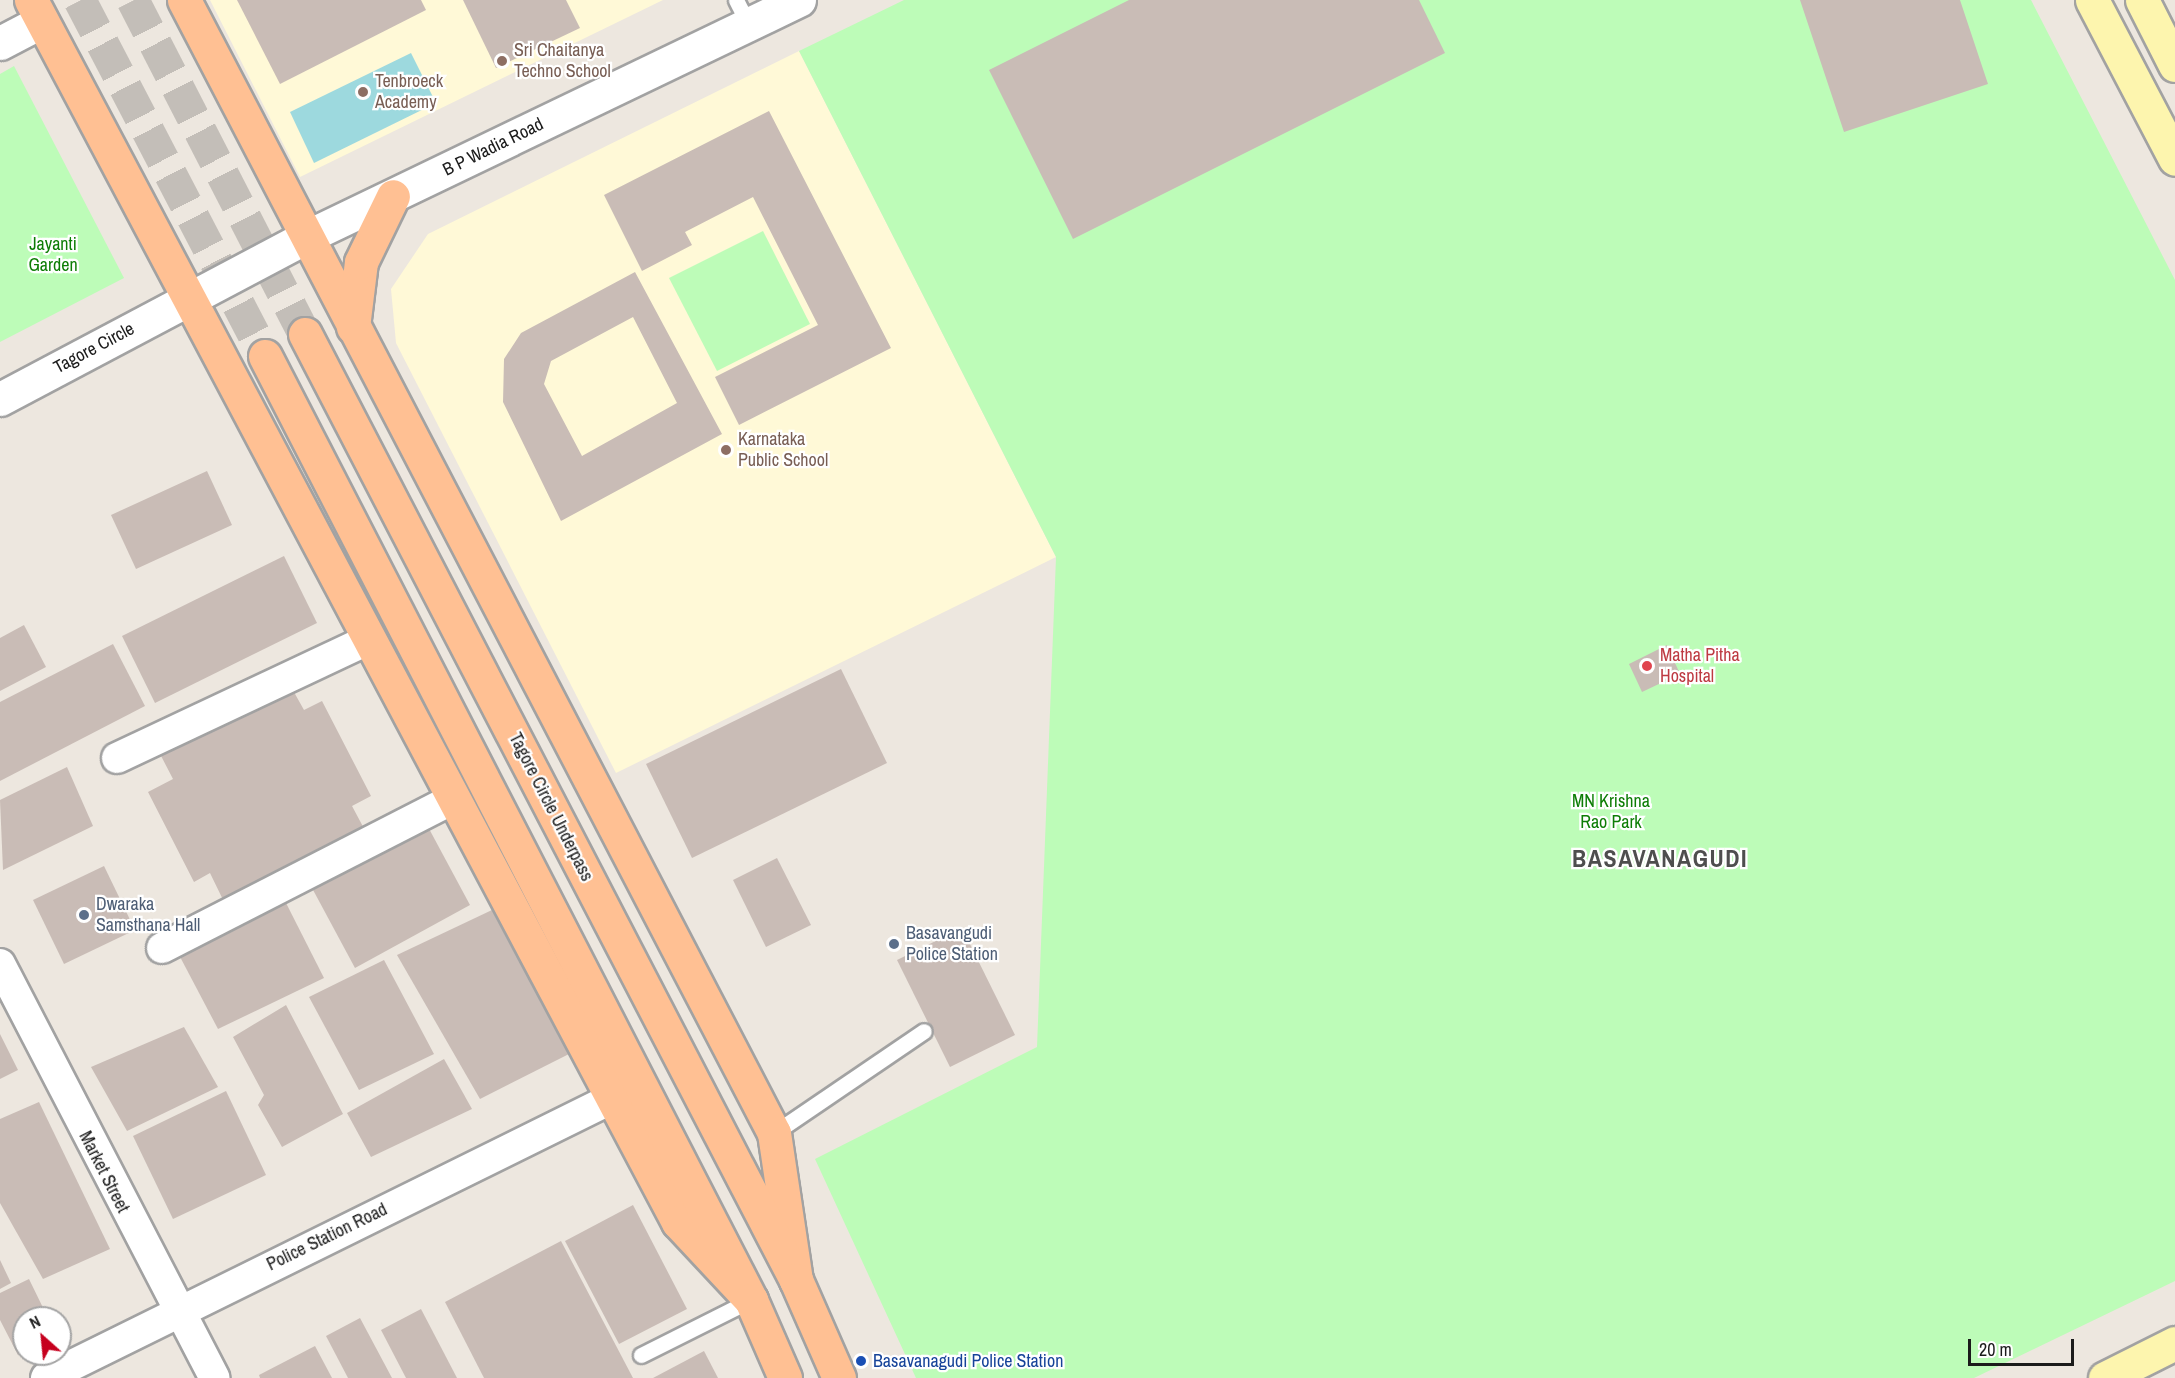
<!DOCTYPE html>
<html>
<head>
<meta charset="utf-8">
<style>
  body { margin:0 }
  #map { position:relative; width:2175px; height:1378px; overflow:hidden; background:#ede7df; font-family:"Archivo Narrow",sans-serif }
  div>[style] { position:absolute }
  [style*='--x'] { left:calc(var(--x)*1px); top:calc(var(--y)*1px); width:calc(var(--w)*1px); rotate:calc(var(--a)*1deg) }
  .education>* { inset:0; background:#fff9d7 }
  .park>* { inset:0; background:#bdfcb8 }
  .water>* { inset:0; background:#9dd9de }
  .building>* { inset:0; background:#c9bcb6 }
  .primary-tunnel>* { height:33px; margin-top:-16.5px; transform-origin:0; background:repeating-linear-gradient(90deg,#c3beb8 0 33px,transparent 0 49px) }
  .roads { filter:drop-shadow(2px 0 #a2a2a2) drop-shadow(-2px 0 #a2a2a2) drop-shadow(0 2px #a2a2a2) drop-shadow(0 -2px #a2a2a2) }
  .service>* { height:15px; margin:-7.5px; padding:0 7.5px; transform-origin:7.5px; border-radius:7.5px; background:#fff }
  .minor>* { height:30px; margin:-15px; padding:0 15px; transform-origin:15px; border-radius:15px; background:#fff }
  .tertiary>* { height:33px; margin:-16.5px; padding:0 16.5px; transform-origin:16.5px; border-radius:16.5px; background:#fff }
  .secondary>* { height:33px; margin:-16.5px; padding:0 16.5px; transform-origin:16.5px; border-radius:16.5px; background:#fdf5ae }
  .primary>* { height:33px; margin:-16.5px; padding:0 16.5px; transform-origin:16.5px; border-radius:16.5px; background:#ffc093 }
  .dots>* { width:16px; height:16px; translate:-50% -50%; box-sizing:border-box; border:3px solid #fff; border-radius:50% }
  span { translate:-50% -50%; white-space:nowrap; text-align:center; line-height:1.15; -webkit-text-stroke:4.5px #fff; paint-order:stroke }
  .education-label { font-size:18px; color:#785e54 }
  .left { translate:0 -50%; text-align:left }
  .street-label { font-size:18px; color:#1b1b1b }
  .park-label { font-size:18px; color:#0d7d05 }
  .health-label { font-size:18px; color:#be3a42 }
  .service-label { font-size:18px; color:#4e5e75 }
  .transit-label { font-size:18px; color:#164399 }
  .district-label { font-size:24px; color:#4e4e4e; font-weight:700; letter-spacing:1.5px }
  .north { position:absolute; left:12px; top:1306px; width:60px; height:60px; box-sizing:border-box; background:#fff; border:2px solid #a4a4a4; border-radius:50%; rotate:333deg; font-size:16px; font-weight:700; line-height:24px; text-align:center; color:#1b1b1b }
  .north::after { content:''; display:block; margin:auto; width:21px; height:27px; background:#c6001e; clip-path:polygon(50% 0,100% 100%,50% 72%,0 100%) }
  .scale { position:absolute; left:1968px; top:1339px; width:106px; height:27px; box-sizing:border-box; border:3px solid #1b1b1b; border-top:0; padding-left:8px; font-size:18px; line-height:21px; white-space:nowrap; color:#1b1b1b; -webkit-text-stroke:4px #fff; paint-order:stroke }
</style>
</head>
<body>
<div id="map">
  <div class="education">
    <div style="clip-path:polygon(210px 0,663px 0,300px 177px)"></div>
    <div style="clip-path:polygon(799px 51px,1056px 557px,616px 773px,396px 343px,391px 289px,428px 234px)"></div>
  </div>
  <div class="park">
    <div style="clip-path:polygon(904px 0,2031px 0,2175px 280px,2175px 1281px,1974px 1378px,916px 1378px,815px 1159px,1037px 1047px,1056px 557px,799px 51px)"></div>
    <div style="clip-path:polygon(14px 66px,124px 278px,0 342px,0 74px)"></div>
    <div style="clip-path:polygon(763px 231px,810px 324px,717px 371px,669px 278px)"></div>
  </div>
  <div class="water">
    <div style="clip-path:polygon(411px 53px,436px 103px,314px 163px,290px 112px)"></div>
  </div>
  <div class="building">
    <div style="clip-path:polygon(237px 0,421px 0,426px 10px,280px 84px)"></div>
    <div style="clip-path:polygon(463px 0,566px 0,580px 28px,496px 68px)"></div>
    <div style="clip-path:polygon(1129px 0,1419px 0,1445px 53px,1073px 239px,989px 70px)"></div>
    <div style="clip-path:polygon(1800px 0,1960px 0,1988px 84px,1844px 132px)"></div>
    <div style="clip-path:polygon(769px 111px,891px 348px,739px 425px,715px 377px,818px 325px,753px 197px,685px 232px,692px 245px,642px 271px,604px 195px)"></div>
    <div style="clip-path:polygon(evenodd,635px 272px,722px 434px,561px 521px,503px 402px,504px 359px,521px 333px,635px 272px,633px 317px,677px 403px,582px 456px,544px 384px,551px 361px,633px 317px)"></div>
    <div style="clip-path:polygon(207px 471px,232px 525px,136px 569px,111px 515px)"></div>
    <div style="clip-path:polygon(284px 556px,317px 623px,155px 703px,122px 636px)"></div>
    <div style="clip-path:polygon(24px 625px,46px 667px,0 691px,0 638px)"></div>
    <div style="clip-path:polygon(113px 644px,145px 706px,0 781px,0 702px)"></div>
    <div style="clip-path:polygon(1667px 645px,1680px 674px,1642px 692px,1629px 664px)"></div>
    <div style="clip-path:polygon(841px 669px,887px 763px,692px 858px,646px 764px)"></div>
    <div style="clip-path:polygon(290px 685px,304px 710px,322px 701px,371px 796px,352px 806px,368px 836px,227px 908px,210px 873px,194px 882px,148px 792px,173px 779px,159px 752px)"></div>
    <div style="clip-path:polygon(67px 767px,93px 826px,3px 870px,0 800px)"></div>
    <div style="clip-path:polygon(427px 825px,470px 905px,355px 968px,312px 888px)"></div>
    <div style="clip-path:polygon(777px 858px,811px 925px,766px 947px,733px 880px)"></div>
    <div style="clip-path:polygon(104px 866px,135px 930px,64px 964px,33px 900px)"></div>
    <div style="clip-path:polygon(285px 901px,324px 978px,218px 1029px,178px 953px)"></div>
    <div style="clip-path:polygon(492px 910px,569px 1054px,480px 1099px,397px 955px)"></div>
    <div style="clip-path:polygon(962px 928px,1015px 1035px,950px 1067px,897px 960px)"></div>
    <div style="clip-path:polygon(384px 960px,434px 1054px,359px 1090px,309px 997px)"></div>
    <div style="clip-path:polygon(286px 1005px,343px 1114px,282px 1147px,258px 1105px,264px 1095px,233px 1037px)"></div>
    <div style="clip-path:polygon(184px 1027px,218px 1087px,127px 1131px,91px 1067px)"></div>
    <div style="clip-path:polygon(0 1034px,18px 1070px,0 1079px)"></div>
    <div style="clip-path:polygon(444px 1059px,472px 1109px,371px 1157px,347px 1113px)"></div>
    <div style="clip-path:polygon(226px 1091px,266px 1175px,173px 1219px,133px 1136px)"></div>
    <div style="clip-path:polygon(39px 1102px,110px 1249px,43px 1279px,0 1203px,0 1119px)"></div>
    <div style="clip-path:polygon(633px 1205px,687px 1309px,619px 1344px,565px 1241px)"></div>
    <div style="clip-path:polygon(561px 1241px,633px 1378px,484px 1378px,445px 1302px)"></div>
    <div style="clip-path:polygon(0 1260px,11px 1283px,0 1289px)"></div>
    <div style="clip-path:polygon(29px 1279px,48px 1318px,24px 1318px,24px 1352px,18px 1355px,0 1320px,0 1293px)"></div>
    <div style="clip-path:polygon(421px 1309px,457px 1378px,406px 1378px,381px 1330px)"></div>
    <div style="clip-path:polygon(360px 1318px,392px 1378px,348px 1378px,326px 1336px)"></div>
    <div style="clip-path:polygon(315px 1346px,332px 1378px,260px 1378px,259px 1375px)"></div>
    <div style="clip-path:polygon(704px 1351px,718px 1378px,653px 1378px)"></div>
  </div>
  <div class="primary-tunnel">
    <div style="--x:80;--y:0;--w:401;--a:62.5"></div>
    <div style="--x:133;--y:0;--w:376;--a:62.8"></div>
  </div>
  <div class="roads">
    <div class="service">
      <div style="--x:736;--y:0;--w:27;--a:63"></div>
      <div style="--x:774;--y:1133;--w:181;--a:-34.2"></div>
      <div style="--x:641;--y:1355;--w:123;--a:-26.6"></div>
    </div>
    <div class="minor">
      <div style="--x:117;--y:758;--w:275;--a:-25.2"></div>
      <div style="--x:162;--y:948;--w:327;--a:-27.1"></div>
      <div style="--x:0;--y:964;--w:466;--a:62.6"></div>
      <div style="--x:46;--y:1378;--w:630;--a:-26.28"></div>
    </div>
    <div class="tertiary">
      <div style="--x:0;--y:43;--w:47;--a:-27.6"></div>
      <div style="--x:0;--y:399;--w:346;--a:-27.9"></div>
      <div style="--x:306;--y:237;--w:547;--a:-25.68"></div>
    </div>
    <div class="secondary">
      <div style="--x:2092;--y:0;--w:179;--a:62.4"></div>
      <div style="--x:2142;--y:0;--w:73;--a:63.1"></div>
      <div style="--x:2105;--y:1378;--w:78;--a:-26.6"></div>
    </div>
    <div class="primary">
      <div style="--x:31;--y:0;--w:1383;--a:62.1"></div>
      <div style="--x:678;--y:1222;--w:107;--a:46.9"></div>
      <div style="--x:184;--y:0;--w:1277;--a:62.49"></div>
      <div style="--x:774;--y:1133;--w:149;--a:81.5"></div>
      <div style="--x:353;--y:327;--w:65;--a:-83"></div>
      <div style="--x:361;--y:262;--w:73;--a:-64.1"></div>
      <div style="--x:305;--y:334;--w:1066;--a:62.57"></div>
      <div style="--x:796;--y:1280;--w:107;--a:66.3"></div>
      <div style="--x:265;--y:356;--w:1062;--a:62.76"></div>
      <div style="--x:751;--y:1300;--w:85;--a:66.4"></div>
    </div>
  </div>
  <div class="dots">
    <div style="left:502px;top:61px;background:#8d6e63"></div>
    <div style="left:363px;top:92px;background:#8d6e63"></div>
    <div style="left:726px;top:450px;background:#8d6e63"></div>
    <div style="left:1647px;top:666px;background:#e0444e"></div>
    <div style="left:84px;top:915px;background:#5c6f8a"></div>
    <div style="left:894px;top:944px;background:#5c6f8a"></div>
    <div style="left:861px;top:1361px;background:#1a4fb4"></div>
  </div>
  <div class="education-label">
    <span class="left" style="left:514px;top:61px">Sri Chaitanya<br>Techno School</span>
    <span class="left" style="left:375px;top:92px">Tenbroeck<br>Academy</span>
    <span class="left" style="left:738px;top:450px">Karnataka<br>Public School</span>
  </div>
  <div class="street-label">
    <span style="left:493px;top:147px;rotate:-26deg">B P Wadia Road</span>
    <span style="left:94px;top:348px;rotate:-28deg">Tagore Circle</span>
    <span style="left:551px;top:807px;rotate:63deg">Tagore Circle Underpass</span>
    <span style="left:104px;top:1172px;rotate:63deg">Market Street</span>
    <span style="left:327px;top:1237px;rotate:-26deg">Police Station Road</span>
  </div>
  <div class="park-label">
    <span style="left:53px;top:255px">Jayanti<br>Garden</span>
    <span style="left:1611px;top:812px">MN Krishna<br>Rao Park</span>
  </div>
  <div class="health-label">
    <span class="left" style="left:1660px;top:666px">Matha Pitha<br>Hospital</span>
  </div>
  <div class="service-label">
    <span class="left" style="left:96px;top:915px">Dwaraka<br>Samsthana Hall</span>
    <span class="left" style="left:906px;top:944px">Basavangudi<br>Police Station</span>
  </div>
  <div class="transit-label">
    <span class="left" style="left:873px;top:1361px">Basavanagudi Police Station</span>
  </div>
  <div class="district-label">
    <span style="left:1660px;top:859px">BASAVANAGUDI</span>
  </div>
  <div class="north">N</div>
  <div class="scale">20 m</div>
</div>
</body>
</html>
